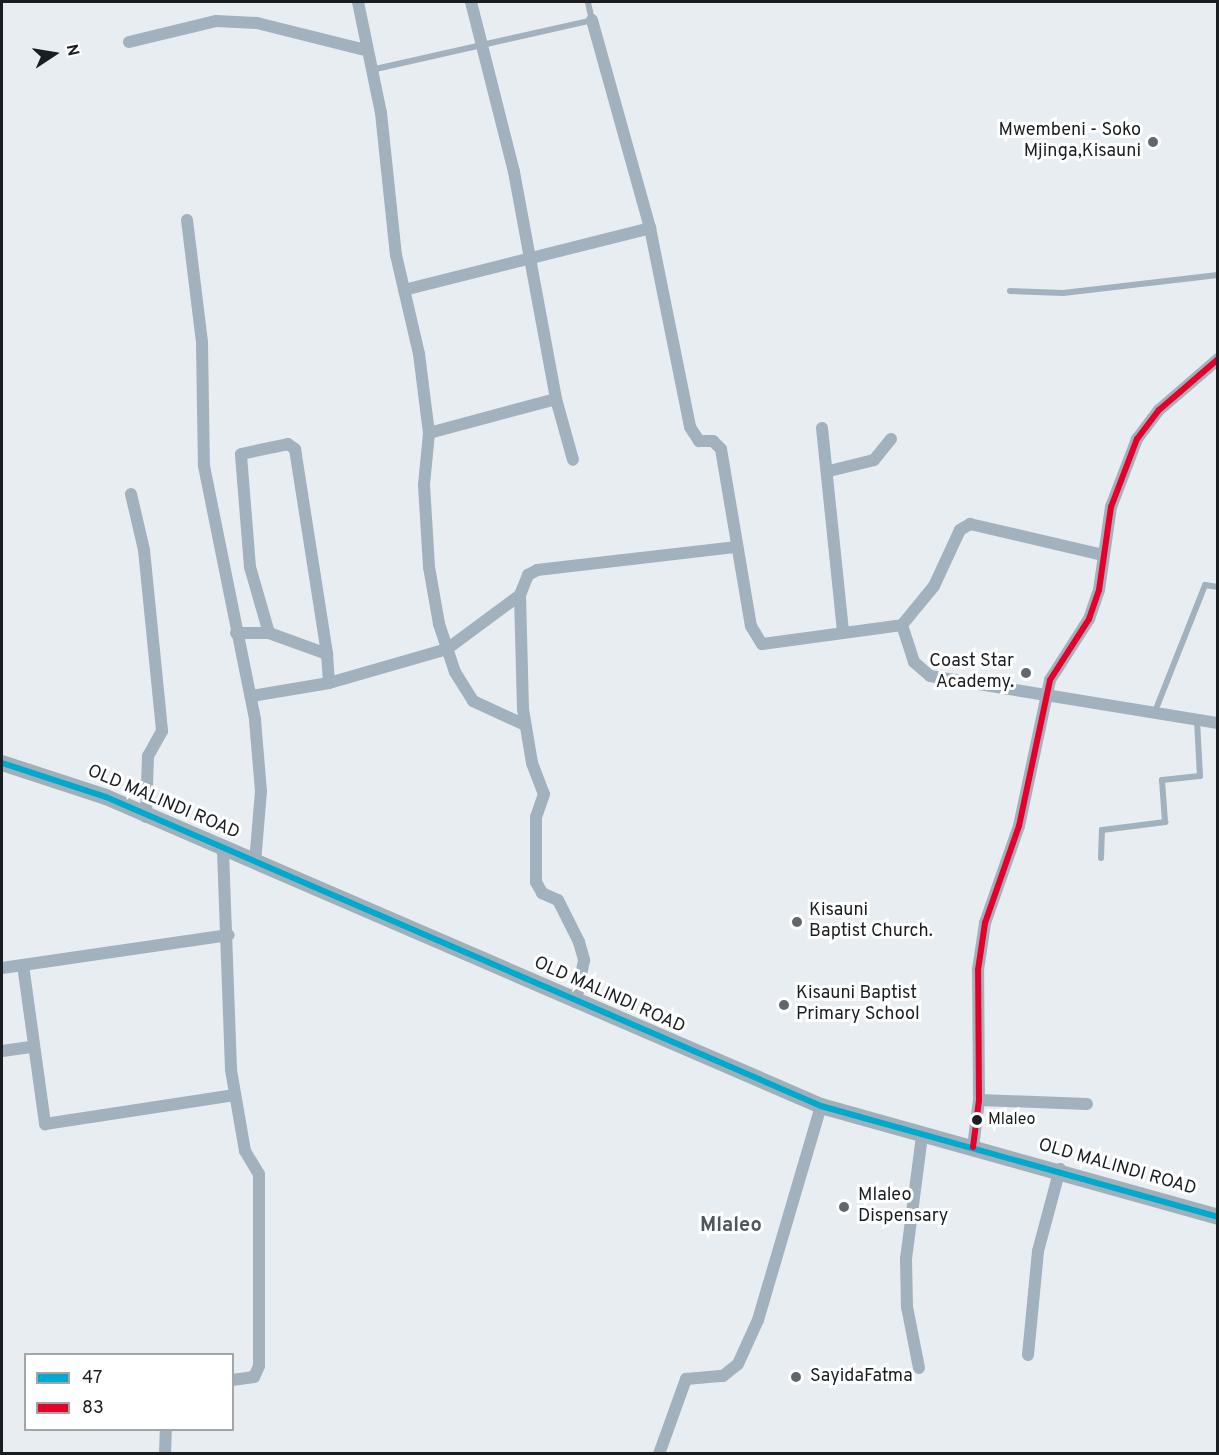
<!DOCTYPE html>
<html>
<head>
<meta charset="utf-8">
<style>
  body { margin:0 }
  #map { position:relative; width:1219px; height:1455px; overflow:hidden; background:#e7edf1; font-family:Overpass,sans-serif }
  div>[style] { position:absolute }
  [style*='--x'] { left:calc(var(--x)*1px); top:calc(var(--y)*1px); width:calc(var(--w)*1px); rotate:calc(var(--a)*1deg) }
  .service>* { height:6px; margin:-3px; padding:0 3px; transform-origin:3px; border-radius:3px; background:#a1b1bd }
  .minor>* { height:12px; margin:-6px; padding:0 6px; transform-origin:6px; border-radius:6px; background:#a1b1bd }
  .secondary>* { height:16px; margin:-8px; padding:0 8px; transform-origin:8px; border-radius:8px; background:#a0b0ba }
  .bus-1>* { height:6px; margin:-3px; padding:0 3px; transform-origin:3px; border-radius:3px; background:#00a9ce }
  .bus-2>* { height:6px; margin:-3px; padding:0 3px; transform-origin:3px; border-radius:3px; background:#e4002b }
  .dots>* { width:16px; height:16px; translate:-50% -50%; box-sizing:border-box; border:3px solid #fff; border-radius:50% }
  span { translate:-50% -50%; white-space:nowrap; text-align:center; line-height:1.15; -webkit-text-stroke:6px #fff; paint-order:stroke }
  .bus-label { font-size:16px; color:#1a1e21 }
  .left { translate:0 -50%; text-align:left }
  .poi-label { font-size:18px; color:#1a1e21 }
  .right { translate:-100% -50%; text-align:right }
  .street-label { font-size:18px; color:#1a1e21 }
  .neighbourhood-label { font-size:20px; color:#4e575e; font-weight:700 }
  .frame { position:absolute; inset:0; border:3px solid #1a1e21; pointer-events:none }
  .legend { position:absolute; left:24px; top:1353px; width:210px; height:78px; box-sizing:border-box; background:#fff; border:2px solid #a3a5a6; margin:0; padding:8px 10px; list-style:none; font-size:18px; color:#1a1e21 }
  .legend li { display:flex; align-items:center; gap:12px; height:30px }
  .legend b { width:30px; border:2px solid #a3a5a6 }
  .north { position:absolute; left:24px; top:24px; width:60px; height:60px; -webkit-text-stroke:4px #fff; paint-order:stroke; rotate:78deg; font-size:16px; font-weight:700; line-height:24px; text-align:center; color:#1a1e21 }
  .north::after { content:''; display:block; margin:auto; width:21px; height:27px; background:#1a1e21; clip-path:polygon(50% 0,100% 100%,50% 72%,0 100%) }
</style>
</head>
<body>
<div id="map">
  <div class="service">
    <div style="--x:371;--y:70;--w:227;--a:-12.7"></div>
    <div style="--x:592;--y:20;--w:18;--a:-103"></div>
    <div style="--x:1010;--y:291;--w:53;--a:2.2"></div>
    <div style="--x:1063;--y:293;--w:156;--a:-6.6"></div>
    <div style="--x:1154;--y:714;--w:139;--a:-68.4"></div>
    <div style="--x:1205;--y:585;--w:13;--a:9"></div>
    <div style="--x:1101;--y:858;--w:28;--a:-88"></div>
    <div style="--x:1102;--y:830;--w:64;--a:-7.2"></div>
    <div style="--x:1165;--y:822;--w:42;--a:-94.1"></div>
    <div style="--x:1162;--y:780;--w:38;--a:-6"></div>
    <div style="--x:1200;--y:776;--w:56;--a:-93.1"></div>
  </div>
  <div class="minor">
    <div style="--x:358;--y:2;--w:113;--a:78.3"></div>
    <div style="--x:381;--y:113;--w:143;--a:84"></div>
    <div style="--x:396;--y:255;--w:102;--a:76.9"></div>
    <div style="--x:419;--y:354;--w:80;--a:82.8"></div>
    <div style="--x:429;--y:433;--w:52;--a:95.5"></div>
    <div style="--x:424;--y:485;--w:82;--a:86.5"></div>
    <div style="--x:429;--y:567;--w:58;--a:80"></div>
    <div style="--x:439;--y:624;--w:51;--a:71.6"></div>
    <div style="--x:455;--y:672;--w:34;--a:58"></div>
    <div style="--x:473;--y:701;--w:57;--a:24.8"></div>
    <div style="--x:471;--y:2;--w:175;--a:75.8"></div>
    <div style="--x:514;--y:172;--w:231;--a:79.5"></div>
    <div style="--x:556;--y:399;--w:63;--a:74.4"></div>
    <div style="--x:592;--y:20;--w:216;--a:74.4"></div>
    <div style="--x:650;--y:228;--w:203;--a:78.6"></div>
    <div style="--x:690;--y:427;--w:17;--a:57"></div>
    <div style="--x:699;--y:441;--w:14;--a:0"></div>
    <div style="--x:713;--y:441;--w:11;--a:45"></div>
    <div style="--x:721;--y:449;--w:180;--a:80.4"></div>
    <div style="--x:751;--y:626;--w:21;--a:59"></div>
    <div style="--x:762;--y:644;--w:141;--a:-7.7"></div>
    <div style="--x:902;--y:625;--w:50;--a:-50.6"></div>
    <div style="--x:934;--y:586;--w:62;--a:-65.1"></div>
    <div style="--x:960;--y:530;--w:12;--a:-31"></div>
    <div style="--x:970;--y:524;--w:137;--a:13.1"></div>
    <div style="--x:129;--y:42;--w:89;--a:-13.6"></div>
    <div style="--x:216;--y:21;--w:41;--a:2.8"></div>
    <div style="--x:257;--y:23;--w:111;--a:14"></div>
    <div style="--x:187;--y:220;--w:124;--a:83"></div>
    <div style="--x:202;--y:343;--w:123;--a:89.1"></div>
    <div style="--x:204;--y:466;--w:259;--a:78.6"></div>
    <div style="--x:255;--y:720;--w:71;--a:85.2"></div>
    <div style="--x:261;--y:791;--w:72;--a:94.8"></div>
    <div style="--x:404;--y:290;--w:254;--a:-14.1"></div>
    <div style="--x:822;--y:428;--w:203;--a:84.1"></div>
    <div style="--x:429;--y:433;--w:131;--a:-15"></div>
    <div style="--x:829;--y:471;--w:46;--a:-13.7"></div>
    <div style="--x:874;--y:460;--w:27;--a:-51"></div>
    <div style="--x:131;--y:494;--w:57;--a:76.9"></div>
    <div style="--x:144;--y:550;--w:182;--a:84.3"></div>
    <div style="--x:162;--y:731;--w:29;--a:119"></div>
    <div style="--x:148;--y:756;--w:61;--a:91.9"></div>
    <div style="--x:520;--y:595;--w:114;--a:88.5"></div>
    <div style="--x:523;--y:709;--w:55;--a:80.5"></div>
    <div style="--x:532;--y:763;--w:33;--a:69"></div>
    <div style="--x:544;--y:794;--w:24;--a:109"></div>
    <div style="--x:536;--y:817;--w:65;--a:90"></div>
    <div style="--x:536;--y:882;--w:13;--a:61"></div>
    <div style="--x:542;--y:893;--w:17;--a:24"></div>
    <div style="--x:558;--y:900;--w:47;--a:63.4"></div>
    <div style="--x:579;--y:942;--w:19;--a:74"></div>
    <div style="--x:584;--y:960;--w:43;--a:100.8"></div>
    <div style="--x:902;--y:625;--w:39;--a:72"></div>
    <div style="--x:914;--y:662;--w:21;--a:41"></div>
    <div style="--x:930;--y:676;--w:292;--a:9.3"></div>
    <div style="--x:236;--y:633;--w:33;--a:0"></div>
    <div style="--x:269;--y:633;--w:62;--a:19.9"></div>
    <div style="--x:327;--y:654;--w:29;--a:86"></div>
    <div style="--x:269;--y:633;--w:69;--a:-106.1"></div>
    <div style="--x:250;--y:567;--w:113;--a:-94.6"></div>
    <div style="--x:241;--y:454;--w:48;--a:-12"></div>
    <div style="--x:288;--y:444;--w:9;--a:36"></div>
    <div style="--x:295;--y:449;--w:207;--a:81.1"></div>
    <div style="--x:252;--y:696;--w:78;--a:-9.6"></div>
    <div style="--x:329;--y:683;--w:123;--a:-16.1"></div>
    <div style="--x:447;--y:649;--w:91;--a:-36.5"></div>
    <div style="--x:520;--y:595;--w:22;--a:-68"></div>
    <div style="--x:528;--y:575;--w:10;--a:-29"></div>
    <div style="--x:537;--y:570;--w:201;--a:-6.6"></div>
    <div style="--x:223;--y:851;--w:219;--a:87.9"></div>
    <div style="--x:231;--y:1070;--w:82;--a:80.2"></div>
    <div style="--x:245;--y:1151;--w:27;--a:59"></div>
    <div style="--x:259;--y:1174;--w:192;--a:90"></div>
    <div style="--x:259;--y:1366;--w:12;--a:114"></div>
    <div style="--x:254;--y:1377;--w:22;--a:172"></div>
    <div style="--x:23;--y:965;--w:161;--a:82.1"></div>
    <div style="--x:45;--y:1124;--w:192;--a:-8.7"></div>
    <div style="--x:2;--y:968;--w:229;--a:-8.3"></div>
    <div style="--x:2;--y:1051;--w:29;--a:-8"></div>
    <div style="--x:979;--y:1100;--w:108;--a:2.1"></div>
    <div style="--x:973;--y:1147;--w:47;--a:-82.7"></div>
    <div style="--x:979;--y:1100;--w:130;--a:-90.4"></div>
    <div style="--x:978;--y:970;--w:48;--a:-81.5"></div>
    <div style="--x:985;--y:923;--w:103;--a:-70.7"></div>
    <div style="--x:1019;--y:826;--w:149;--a:-78"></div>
    <div style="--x:1050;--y:680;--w:72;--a:-57.4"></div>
    <div style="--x:1089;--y:619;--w:31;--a:-71"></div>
    <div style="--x:1099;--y:590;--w:84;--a:-81.8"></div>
    <div style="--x:1111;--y:507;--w:73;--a:-69.1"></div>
    <div style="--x:1137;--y:439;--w:36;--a:-53"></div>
    <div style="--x:1159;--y:410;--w:78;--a:-40.8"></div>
    <div style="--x:1028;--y:1355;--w:104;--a:-84.5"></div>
    <div style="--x:1038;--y:1251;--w:85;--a:-75"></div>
    <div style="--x:919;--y:1368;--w:62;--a:-101.1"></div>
    <div style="--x:907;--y:1307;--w:48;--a:-91.2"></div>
    <div style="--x:906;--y:1259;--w:125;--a:-82.6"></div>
    <div style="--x:165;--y:1454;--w:24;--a:-88"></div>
    <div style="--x:659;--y:1454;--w:80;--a:-70.2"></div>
    <div style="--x:686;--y:1379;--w:37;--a:-5"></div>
    <div style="--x:723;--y:1376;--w:19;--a:-39"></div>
    <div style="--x:738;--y:1364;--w:48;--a:-65.6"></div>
    <div style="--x:758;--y:1320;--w:223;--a:-73.6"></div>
  </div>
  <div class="secondary">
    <div style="--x:2;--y:763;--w:109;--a:18.1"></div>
    <div style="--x:106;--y:797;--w:779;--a:23.37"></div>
    <div style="--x:821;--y:1106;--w:412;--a:15.6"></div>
  </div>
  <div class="bus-1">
    <div style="--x:2;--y:763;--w:109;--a:18.1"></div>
    <div style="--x:106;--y:797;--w:779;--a:23.37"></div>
    <div style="--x:821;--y:1106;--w:412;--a:15.6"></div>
  </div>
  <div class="bus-2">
    <div style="--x:973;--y:1147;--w:47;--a:-82.7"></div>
    <div style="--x:979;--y:1100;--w:130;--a:-90.4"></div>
    <div style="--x:978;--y:970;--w:48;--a:-81.5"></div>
    <div style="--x:985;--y:923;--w:103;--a:-70.7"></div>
    <div style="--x:1019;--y:826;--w:149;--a:-78"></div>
    <div style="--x:1050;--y:680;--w:72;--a:-57.4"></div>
    <div style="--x:1089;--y:619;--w:31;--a:-71"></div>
    <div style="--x:1099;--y:590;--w:84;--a:-81.8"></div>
    <div style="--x:1111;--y:507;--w:73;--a:-69.1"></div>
    <div style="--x:1137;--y:439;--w:36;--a:-53"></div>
    <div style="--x:1159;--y:410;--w:78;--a:-40.8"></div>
  </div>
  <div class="dots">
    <div style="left:1153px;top:142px;background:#62666a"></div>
    <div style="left:1026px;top:673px;background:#62666a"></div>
    <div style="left:797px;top:922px;background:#62666a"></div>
    <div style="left:784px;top:1005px;background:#62666a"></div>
    <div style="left:977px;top:1120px;background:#1a1e21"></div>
    <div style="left:844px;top:1207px;background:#62666a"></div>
    <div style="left:796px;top:1377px;background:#62666a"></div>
  </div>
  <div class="bus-label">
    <span class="left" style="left:988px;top:1120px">Mlaleo</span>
  </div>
  <div class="poi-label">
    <span class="right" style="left:1141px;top:142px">Mwembeni - Soko<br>Mjinga,Kisauni</span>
    <span class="right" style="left:1014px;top:673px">Coast Star<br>Academy.</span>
    <span class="left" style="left:809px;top:922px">Kisauni<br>Baptist Church.</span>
    <span class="left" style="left:796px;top:1005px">Kisauni Baptist<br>Primary School</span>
    <span class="left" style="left:858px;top:1207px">Mlaleo<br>Dispensary</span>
    <span class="left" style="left:810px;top:1377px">SayidaFatma</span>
  </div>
  <div class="street-label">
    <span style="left:163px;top:803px;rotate:23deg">OLD MALINDI ROAD</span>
    <span style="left:609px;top:996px;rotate:24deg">OLD MALINDI ROAD</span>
    <span style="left:1117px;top:1168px;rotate:16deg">OLD MALINDI ROAD</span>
  </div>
  <div class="neighbourhood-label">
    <span style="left:731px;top:1226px">Mlaleo</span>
  </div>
  <div class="frame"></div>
  <ul class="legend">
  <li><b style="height:8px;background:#00a9ce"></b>47</li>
  <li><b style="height:8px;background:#e4002b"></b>83</li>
  </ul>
  <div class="north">N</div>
</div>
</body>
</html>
